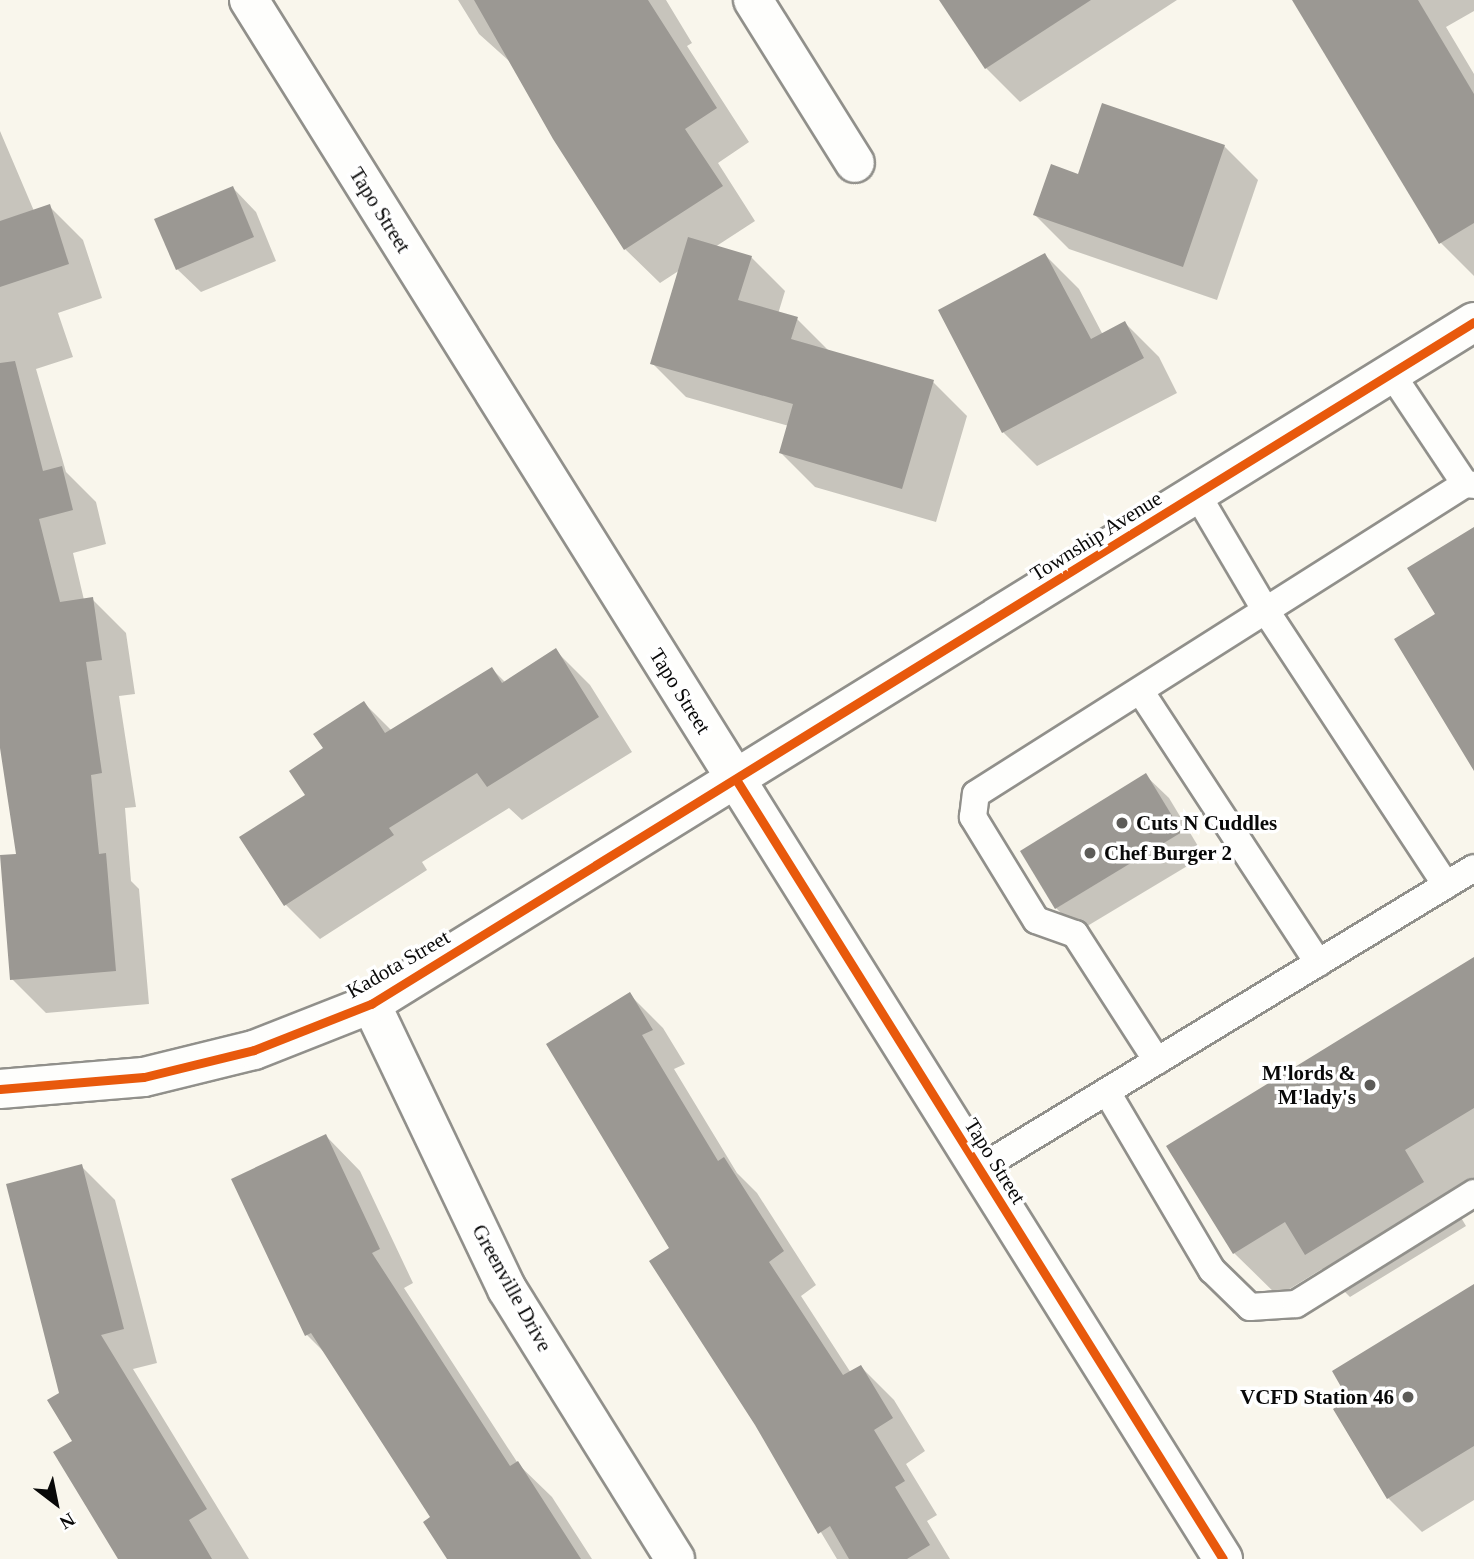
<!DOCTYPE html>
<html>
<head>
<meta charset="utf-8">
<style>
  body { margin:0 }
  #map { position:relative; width:1474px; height:1559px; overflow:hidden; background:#f9f6ec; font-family:"Times New Roman",serif }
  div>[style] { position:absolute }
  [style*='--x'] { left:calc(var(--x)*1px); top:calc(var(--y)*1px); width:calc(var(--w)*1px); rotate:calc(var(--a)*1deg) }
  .shadow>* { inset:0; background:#0003 }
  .building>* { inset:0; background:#9b9893 }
  .roads { filter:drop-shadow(2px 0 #91908b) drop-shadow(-2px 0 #91908b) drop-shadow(0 2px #91908b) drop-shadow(0 -2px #91908b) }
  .service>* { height:26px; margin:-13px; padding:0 13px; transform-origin:13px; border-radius:13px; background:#fefefc }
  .minor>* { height:38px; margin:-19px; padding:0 19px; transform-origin:19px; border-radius:19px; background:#fefefc }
  .tertiary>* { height:38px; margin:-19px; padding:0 19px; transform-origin:19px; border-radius:19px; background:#fefefc }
  .cycleway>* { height:9px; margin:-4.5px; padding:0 4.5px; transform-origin:4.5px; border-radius:4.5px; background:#e8590c }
  .dots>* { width:19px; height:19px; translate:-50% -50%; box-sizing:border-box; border:4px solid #fff; border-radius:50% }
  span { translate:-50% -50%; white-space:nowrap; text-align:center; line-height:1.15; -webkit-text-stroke:7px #fff; paint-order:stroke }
  .street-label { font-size:21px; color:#090909 }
  .poi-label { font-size:21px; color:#090909; font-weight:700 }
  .left { translate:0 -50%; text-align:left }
  .right { translate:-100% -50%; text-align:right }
  .north { position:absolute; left:21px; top:1468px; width:70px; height:70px; -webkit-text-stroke:5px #fff; paint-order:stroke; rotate:148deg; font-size:19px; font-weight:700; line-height:28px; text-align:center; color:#090909 }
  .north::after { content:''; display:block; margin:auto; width:24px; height:32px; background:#090909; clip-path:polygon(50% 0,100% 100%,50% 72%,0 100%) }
</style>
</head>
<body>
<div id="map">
  <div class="shadow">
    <div style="clip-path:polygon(458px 0,666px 0,692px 43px,687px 46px,749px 142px,718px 163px,755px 221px,715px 247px,751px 257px,785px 291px,778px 314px,797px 319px,830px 352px,933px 382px,967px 416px,936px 522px,815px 487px,781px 453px,789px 426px,686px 397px,652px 363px,680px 270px,660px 283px,625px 249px,516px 67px,479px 34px)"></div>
    <div style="clip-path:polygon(941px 0,1177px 0,1020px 102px,986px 68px)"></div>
    <div style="clip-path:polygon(1304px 0,1474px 0,1474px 11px,1446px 27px,1474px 74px,1474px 276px,1441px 243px)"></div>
    <div style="clip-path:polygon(0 131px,34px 211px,49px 206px,83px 240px,102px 298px,58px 313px,73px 357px,36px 369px,66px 472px,96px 502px,106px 544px,73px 553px,84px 600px,92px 599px,126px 633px,135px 694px,119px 696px,136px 807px,125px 808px,131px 881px,139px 889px,149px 1004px,46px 1013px,12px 979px,18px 856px,0 736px)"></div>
    <div style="clip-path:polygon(1224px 146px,1258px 180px,1217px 300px,1069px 249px,1035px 215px,1079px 176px)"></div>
    <div style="clip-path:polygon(233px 188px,256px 212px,276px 261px,201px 292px,177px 269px)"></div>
    <div style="clip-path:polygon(1045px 255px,1079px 289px,1103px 335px,1125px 323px,1159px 357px,1177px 393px,1037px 466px,1003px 432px)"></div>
    <div style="clip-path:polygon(556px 651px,590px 685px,632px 752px,522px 820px,509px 808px,422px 862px,427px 870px,320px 939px,286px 905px,241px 838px,307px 795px,325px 749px,364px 703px,392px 731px,492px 669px,506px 683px)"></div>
    <div style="clip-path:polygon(1145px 775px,1169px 798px,1204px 856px,1079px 931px,1056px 908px)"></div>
    <div style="clip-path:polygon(1474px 959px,1474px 1178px,1447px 1194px,1466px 1226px,1350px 1297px,1322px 1269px,1278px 1296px,1234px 1253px)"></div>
    <div style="clip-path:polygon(630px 995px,663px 1028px,685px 1064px,674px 1069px,737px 1173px,757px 1193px,816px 1285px,801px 1296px,851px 1373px,861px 1367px,894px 1400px,925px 1451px,906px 1464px,937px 1515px,927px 1521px,950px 1559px,837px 1559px,756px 1424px,671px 1248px)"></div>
    <div style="clip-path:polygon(326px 1136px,360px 1171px,413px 1283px,404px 1288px,519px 1465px,552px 1497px,592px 1559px,449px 1559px,433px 1518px,327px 1355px,307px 1335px)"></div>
    <div style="clip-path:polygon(81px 1166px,115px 1200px,157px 1363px,133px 1369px,249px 1559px,120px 1559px,74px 1441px,61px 1394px)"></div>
    <div style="clip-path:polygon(1474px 1286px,1474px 1500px,1422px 1532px,1388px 1498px,1335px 1410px)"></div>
  </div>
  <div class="building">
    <div style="clip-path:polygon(474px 0,648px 0,717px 108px,685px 129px,723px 186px,624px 250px,553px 139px)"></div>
    <div style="clip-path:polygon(939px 0,1091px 0,985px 69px)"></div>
    <div style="clip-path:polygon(1292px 0,1418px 0,1474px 94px,1474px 223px,1439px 244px)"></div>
    <div style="clip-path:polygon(1102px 103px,1225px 145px,1183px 267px,1033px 215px,1051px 164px,1078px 174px)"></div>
    <div style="clip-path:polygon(233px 186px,254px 237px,176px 270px,154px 219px)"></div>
    <div style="clip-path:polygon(50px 204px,69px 264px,0 287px,0 221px)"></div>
    <div style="clip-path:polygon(688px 237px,752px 256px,738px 300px,798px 317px,791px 339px,934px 380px,902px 489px,779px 453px,793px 404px,650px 364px)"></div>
    <div style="clip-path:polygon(1045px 253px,1091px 339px,1125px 321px,1144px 358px,1002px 433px,938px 310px)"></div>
    <div style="clip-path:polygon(15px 361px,43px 471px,62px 466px,73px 510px,39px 519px,60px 602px,93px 597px,102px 660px,86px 662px,102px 773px,91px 775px,99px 854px,106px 853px,116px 971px,10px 980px,0 855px,16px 854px,0 748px,0 363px)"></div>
    <div style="clip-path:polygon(1474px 527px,1474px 771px,1394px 639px,1435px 614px,1407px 568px)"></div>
    <div style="clip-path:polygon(556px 648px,599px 717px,487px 787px,477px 773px,389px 828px,394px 835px,284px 906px,239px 837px,305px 795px,289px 771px,323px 748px,313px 734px,364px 701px,385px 733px,492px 667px,502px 683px)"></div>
    <div style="clip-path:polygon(1146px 773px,1182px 832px,1055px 909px,1020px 851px)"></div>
    <div style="clip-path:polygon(1474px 957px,1474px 1108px,1405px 1150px,1424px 1182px,1305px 1255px,1285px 1222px,1233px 1254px,1166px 1146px)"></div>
    <div style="clip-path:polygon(630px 992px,653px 1030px,642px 1035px,718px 1161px,724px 1157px,784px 1251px,769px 1262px,843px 1375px,861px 1365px,893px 1418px,874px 1430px,905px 1481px,895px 1487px,930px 1545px,907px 1559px,849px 1559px,830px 1526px,818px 1534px,755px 1425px,649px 1261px,669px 1248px,546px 1044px)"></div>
    <div style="clip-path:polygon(326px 1134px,380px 1249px,372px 1253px,510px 1466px,518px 1461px,581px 1559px,447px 1559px,423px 1522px,430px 1517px,311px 1333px,305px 1336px,231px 1179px)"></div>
    <div style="clip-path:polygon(82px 1164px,124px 1329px,101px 1335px,207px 1509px,189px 1520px,212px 1559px,118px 1559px,53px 1452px,72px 1441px,47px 1400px,59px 1393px,6px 1184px)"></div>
    <div style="clip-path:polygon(1474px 1284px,1474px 1446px,1387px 1499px,1333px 1409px,1348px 1399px,1332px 1371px)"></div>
  </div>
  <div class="roads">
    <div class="service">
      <div style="--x:1391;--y:373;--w:133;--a:56.3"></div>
      <div style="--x:1197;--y:494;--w:136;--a:59.5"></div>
      <div style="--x:1266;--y:611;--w:328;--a:56.7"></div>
      <div style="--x:1141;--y:692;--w:324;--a:56.8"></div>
      <div style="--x:1157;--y:1061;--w:151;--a:-122.8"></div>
      <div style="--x:1075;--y:934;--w:41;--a:-160.3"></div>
      <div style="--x:1036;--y:920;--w:121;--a:-121.5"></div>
      <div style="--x:973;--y:817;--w:23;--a:-83"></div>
      <div style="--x:976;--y:794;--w:579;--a:-32.37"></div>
      <div style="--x:1465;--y:484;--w:9;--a:6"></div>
      <div style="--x:1107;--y:1092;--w:207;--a:59.5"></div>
      <div style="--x:1212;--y:1270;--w:53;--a:44.2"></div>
      <div style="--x:1250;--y:1307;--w:46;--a:-3.7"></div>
      <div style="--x:1296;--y:1304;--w:210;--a:-31.9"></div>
      <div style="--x:979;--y:1169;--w:579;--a:-31.3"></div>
    </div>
    <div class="minor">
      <div style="--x:753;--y:0;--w:192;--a:58"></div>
      <div style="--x:371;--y:1004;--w:316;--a:64.5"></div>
      <div style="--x:507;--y:1289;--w:318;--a:58.1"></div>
      <div style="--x:0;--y:1089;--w:144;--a:-4.8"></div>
      <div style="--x:144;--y:1077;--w:113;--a:-13.8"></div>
      <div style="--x:254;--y:1050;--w:126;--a:-21.5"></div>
      <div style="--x:371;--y:1004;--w:1297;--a:-31.73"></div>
    </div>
    <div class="tertiary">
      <div style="--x:249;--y:0;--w:1838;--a:58"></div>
    </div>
  </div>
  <div class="cycleway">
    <div style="--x:737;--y:781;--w:917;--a:58.01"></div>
    <div style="--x:0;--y:1089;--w:144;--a:-4.8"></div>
    <div style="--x:144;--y:1077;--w:113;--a:-13.8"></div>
    <div style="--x:254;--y:1050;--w:126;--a:-21.5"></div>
    <div style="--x:371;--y:1004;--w:1297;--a:-31.73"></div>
  </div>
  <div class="dots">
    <div style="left:1122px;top:823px;background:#5d5c58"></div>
    <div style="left:1090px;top:853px;background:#5d5c58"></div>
    <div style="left:1370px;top:1085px;background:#5d5c58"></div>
    <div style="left:1408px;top:1397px;background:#5d5c58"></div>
  </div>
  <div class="street-label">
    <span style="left:380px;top:210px;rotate:58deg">Tapo Street</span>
    <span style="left:1096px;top:536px;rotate:-32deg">Township Avenue</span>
    <span style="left:680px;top:691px;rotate:58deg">Tapo Street</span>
    <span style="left:398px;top:964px;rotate:-30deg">Kadota Street</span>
    <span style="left:995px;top:1161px;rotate:58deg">Tapo Street</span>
    <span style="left:512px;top:1288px;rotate:61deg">Greenville Drive</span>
  </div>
  <div class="poi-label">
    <span class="left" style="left:1136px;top:823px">Cuts N Cuddles</span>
    <span class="left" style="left:1104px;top:853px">Chef Burger 2</span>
    <span class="right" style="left:1356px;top:1085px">M'lords &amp;<br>M'lady's</span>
    <span class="right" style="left:1394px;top:1397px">VCFD Station 46</span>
  </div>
  <div class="north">N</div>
</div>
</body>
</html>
